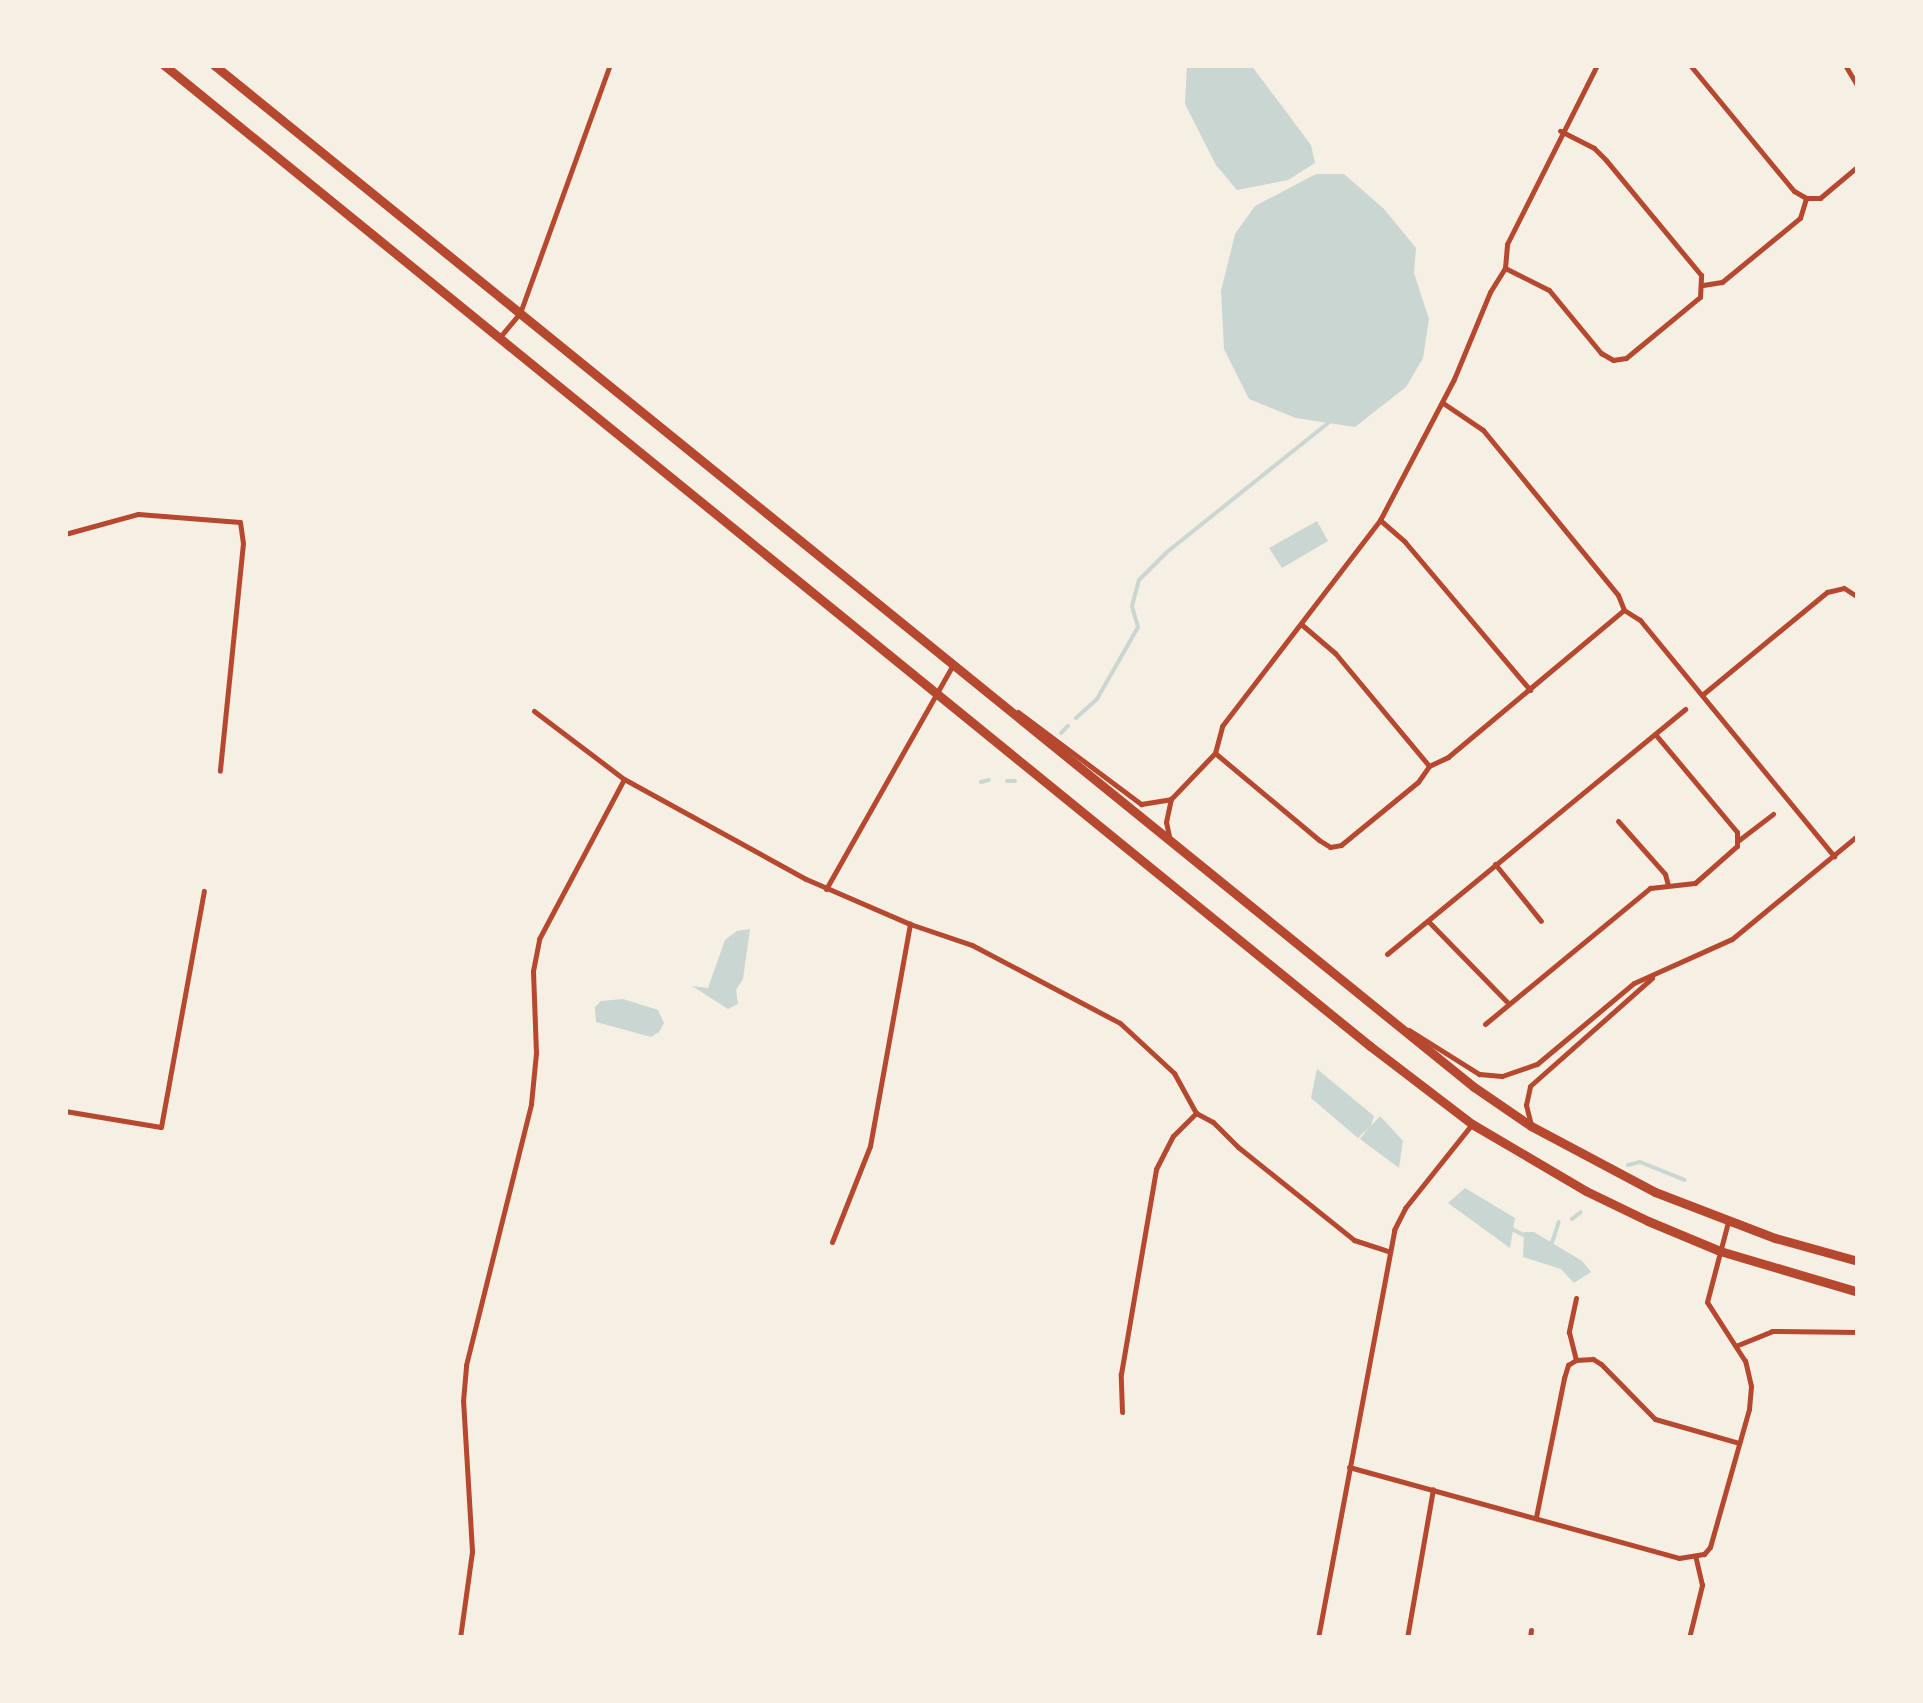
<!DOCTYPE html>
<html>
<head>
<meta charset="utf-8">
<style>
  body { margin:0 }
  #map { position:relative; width:1923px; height:1703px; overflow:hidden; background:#f6efe4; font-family:Merriweather,serif }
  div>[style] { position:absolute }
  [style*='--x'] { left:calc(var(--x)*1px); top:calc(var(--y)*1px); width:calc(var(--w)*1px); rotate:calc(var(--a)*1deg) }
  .water>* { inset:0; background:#c9d6d2 }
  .stream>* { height:4px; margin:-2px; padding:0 2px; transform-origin:2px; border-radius:2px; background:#c9d6d2 }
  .minor>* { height:5px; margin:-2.5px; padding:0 2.5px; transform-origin:2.5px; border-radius:2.5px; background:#b5482f }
  .trunk>* { height:9px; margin:-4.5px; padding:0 4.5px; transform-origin:4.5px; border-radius:4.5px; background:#b5482f }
  span { translate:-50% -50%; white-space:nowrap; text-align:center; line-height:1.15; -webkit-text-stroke:8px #f6efe4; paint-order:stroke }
  .frame { position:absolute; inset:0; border:68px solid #f6efe4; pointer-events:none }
</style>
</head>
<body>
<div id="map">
  <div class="water">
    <div style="clip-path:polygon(1187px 65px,1251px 65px,1311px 145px,1315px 163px,1288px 180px,1237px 190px,1216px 165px,1185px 104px)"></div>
    <div style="clip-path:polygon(1316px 174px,1344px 174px,1384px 209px,1416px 248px,1414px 273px,1429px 319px,1423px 358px,1406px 387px,1355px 427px,1296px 418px,1249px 399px,1224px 349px,1221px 291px,1235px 234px,1255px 206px)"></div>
    <div style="clip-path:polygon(1317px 521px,1328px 541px,1282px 568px,1269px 548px)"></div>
    <div style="clip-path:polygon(750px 929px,743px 979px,736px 990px,738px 1004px,728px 1009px,692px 986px,708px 988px,725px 940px,737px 931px)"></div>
    <div style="clip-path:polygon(623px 999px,658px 1010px,664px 1023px,659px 1032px,651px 1037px,596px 1022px,595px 1007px,601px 1001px)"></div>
    <div style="clip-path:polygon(1317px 1069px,1374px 1116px,1371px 1126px,1380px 1116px,1403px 1141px,1399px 1168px,1360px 1139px,1369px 1127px,1358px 1138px,1311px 1098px)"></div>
    <div style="clip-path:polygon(1465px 1188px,1515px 1218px,1510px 1248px,1448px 1203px)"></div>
    <div style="clip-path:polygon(1524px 1232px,1534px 1232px,1582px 1261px,1591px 1272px,1574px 1283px,1561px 1269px,1523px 1257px)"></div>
  </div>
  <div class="stream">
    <div style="--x:1076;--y:718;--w:28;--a:-42"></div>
    <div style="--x:1097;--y:699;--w:83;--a:-60.3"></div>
    <div style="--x:1138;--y:627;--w:22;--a:-106"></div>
    <div style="--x:1132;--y:606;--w:27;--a:-75"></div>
    <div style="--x:1139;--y:580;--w:40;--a:-45"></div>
    <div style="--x:1167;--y:552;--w:206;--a:-38.7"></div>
    <div style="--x:1061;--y:733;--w:10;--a:-45"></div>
    <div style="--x:1007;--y:781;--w:8;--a:0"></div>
    <div style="--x:981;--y:782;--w:8;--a:-14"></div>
    <div style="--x:1628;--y:1165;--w:12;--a:-14"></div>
    <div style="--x:1640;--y:1162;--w:48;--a:21.8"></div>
    <div style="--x:1572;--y:1219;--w:11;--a:-38"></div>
    <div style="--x:1510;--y:1228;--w:20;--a:27"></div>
    <div style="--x:1551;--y:1246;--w:25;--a:-72"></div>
  </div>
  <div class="minor">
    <div style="--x:1690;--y:65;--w:163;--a:50.5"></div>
    <div style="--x:1794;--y:191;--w:14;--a:30"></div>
    <div style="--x:1806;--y:198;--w:14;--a:0"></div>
    <div style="--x:1820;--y:198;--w:50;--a:-40.1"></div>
    <div style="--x:1845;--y:65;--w:26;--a:59"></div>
    <div style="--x:1505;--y:268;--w:49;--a:26.6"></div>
    <div style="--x:1549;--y:290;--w:82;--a:50.5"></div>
    <div style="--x:1601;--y:353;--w:14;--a:30"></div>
    <div style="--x:1613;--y:360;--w:13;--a:-9"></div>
    <div style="--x:1626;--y:358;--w:96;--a:-39.5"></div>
    <div style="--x:1700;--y:297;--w:22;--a:-87"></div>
    <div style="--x:1701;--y:275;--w:149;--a:-129.6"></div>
    <div style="--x:1606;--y:160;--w:17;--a:-135"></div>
    <div style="--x:1594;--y:148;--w:38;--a:-153"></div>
    <div style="--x:1703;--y:285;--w:19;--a:-9"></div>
    <div style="--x:1722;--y:282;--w:101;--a:-39.4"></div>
    <div style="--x:1800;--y:218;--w:21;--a:-73"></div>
    <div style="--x:499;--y:338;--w:33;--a:-50"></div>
    <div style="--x:520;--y:313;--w:264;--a:-70.1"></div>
    <div style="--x:1443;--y:403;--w:48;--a:34"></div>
    <div style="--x:1483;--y:430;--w:213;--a:50.7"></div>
    <div style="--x:1618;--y:595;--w:16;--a:68"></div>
    <div style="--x:1624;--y:610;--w:19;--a:32"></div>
    <div style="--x:1640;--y:620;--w:306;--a:50.6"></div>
    <div style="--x:1380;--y:520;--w:33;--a:41"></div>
    <div style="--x:1405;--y:542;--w:194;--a:49.8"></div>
    <div style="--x:65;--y:534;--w:76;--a:-15.3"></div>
    <div style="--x:138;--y:514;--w:102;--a:4.5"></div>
    <div style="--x:240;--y:522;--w:21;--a:82"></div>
    <div style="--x:243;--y:543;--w:229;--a:95.8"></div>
    <div style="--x:1301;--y:624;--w:45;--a:40.5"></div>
    <div style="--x:1335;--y:653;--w:147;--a:50.2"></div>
    <div style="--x:1702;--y:695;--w:162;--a:-39.5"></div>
    <div style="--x:1827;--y:592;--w:17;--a:-13"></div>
    <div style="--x:1844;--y:588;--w:17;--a:33"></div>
    <div style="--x:534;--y:711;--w:113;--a:37.1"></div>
    <div style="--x:624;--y:779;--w:208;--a:28.8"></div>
    <div style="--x:806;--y:879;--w:113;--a:23.4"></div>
    <div style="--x:910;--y:924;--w:65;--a:18.7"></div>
    <div style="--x:972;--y:945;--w:167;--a:27.8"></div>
    <div style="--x:1120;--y:1023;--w:74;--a:42.8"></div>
    <div style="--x:1174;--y:1073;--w:46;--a:61.2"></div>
    <div style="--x:1196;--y:1113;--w:19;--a:28"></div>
    <div style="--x:1213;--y:1122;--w:35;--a:45"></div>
    <div style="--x:1238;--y:1147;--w:149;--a:38.7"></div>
    <div style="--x:1354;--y:1240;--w:36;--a:18"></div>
    <div style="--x:1018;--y:712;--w:154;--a:36.8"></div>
    <div style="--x:1141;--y:804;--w:30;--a:-9"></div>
    <div style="--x:1215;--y:753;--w:28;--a:-75"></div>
    <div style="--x:1222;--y:726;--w:260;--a:-52.5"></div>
    <div style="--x:1380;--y:520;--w:159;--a:-62.3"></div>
    <div style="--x:1454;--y:379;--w:94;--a:-67.5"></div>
    <div style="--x:1490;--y:292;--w:28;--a:-58"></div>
    <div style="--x:1505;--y:268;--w:24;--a:-85"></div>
    <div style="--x:1507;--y:244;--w:200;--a:-63.3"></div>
    <div style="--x:1215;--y:753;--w:136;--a:39.9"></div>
    <div style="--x:1319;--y:840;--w:13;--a:32"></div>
    <div style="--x:1330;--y:847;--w:11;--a:-10"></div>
    <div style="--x:1341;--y:845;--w:99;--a:-39.3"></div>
    <div style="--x:1418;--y:782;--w:19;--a:-55"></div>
    <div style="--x:1429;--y:766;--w:21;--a:-25"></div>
    <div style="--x:1448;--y:757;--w:229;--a:-39.9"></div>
    <div style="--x:1618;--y:821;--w:71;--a:48.4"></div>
    <div style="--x:1665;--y:874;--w:11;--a:75"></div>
    <div style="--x:1169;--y:836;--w:14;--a:-102"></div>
    <div style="--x:1166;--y:822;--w:24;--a:-78"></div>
    <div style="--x:1171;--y:799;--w:64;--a:-46.3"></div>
    <div style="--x:1739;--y:840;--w:43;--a:-37.4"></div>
    <div style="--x:1495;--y:864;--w:73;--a:51.1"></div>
    <div style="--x:826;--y:889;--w:256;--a:-60.5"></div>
    <div style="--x:1428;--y:921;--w:115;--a:45.7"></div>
    <div style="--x:1387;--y:954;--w:386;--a:-39.4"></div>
    <div style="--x:1485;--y:1024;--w:214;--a:-39.5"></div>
    <div style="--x:1650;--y:888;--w:45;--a:-6.3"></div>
    <div style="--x:1695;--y:883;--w:56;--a:-41.4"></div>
    <div style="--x:1737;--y:846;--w:14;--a:-90"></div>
    <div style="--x:1737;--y:832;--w:126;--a:-129.9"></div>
    <div style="--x:1409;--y:1030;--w:83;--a:32.2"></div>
    <div style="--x:1479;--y:1074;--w:23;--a:5"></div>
    <div style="--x:1502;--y:1076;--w:37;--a:-19"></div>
    <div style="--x:1537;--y:1064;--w:126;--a:-39.9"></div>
    <div style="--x:1634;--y:983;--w:107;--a:-24.2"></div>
    <div style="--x:1732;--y:939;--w:163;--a:-39.5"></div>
    <div style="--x:65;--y:1111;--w:97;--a:9.5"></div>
    <div style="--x:161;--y:1127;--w:240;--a:-79.7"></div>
    <div style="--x:1531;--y:1125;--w:21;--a:-104"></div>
    <div style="--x:1526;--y:1105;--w:19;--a:-78"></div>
    <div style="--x:1530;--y:1086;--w:163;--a:-41.5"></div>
    <div style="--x:832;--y:1242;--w:103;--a:-68.4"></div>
    <div style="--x:870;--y:1146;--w:226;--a:-79.8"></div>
    <div style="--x:1576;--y:1298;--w:35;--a:102"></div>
    <div style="--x:1569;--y:1332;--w:29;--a:76"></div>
    <div style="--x:1738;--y:1345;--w:37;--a:-22"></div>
    <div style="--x:1772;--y:1331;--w:86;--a:0.7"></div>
    <div style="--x:1122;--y:1412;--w:38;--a:-92"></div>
    <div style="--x:1121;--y:1374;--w:208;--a:-80.3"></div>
    <div style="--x:1156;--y:1169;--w:37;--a:-63"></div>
    <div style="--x:1173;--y:1136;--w:33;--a:-45"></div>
    <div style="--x:1349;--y:1467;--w:342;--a:15.4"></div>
    <div style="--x:1679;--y:1558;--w:25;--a:-9"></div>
    <div style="--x:1704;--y:1554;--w:9;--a:-49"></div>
    <div style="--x:1710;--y:1547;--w:143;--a:-74.2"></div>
    <div style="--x:1749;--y:1409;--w:23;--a:-85"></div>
    <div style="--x:1751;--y:1386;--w:26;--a:-103"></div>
    <div style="--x:1745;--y:1361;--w:70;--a:-122.8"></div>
    <div style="--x:1707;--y:1302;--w:83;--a:-75.3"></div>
    <div style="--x:1536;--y:1517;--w:142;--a:-78.6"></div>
    <div style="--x:1564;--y:1378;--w:14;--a:-73"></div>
    <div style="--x:1568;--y:1365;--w:9;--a:-32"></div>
    <div style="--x:1576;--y:1360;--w:17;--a:-3"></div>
    <div style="--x:1593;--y:1359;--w:9;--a:32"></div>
    <div style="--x:1601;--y:1364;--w:77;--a:45.5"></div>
    <div style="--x:1655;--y:1419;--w:87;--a:15.9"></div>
    <div style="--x:460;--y:1638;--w:88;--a:-82.1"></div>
    <div style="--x:472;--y:1551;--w:150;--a:-93.4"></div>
    <div style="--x:463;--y:1401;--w:36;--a:-85"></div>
    <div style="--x:466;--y:1365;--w:269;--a:-76"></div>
    <div style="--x:531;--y:1104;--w:51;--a:-84.4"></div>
    <div style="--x:536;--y:1053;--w:82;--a:-92.1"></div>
    <div style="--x:533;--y:971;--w:33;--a:-79"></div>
    <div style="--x:539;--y:939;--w:181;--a:-62"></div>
    <div style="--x:1318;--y:1638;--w:415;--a:-79.4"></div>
    <div style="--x:1394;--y:1230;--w:25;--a:-63"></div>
    <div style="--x:1405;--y:1208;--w:107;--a:-51.4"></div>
    <div style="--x:1407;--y:1638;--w:151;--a:-80.1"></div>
    <div style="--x:1530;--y:1638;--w:8;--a:-83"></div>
    <div style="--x:1689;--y:1638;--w:55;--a:-76.2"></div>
    <div style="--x:1702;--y:1585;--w:28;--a:-103"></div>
  </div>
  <div class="trunk">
    <div style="--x:164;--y:65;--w:1555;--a:39.13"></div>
    <div style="--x:1370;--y:1046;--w:128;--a:37.4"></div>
    <div style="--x:1472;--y:1124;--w:132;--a:30.4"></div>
    <div style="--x:1586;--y:1191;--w:69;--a:25.8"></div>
    <div style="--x:1648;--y:1221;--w:78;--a:22.6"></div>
    <div style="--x:1720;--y:1251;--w:144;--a:16.5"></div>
    <div style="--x:214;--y:65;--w:1622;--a:39.05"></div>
    <div style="--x:1474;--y:1087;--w:69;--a:34.4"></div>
    <div style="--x:1531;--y:1126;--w:140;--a:28"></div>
    <div style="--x:1655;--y:1192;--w:129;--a:21"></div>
    <div style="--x:1775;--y:1238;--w:86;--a:15.5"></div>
  </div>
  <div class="frame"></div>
</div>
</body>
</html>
